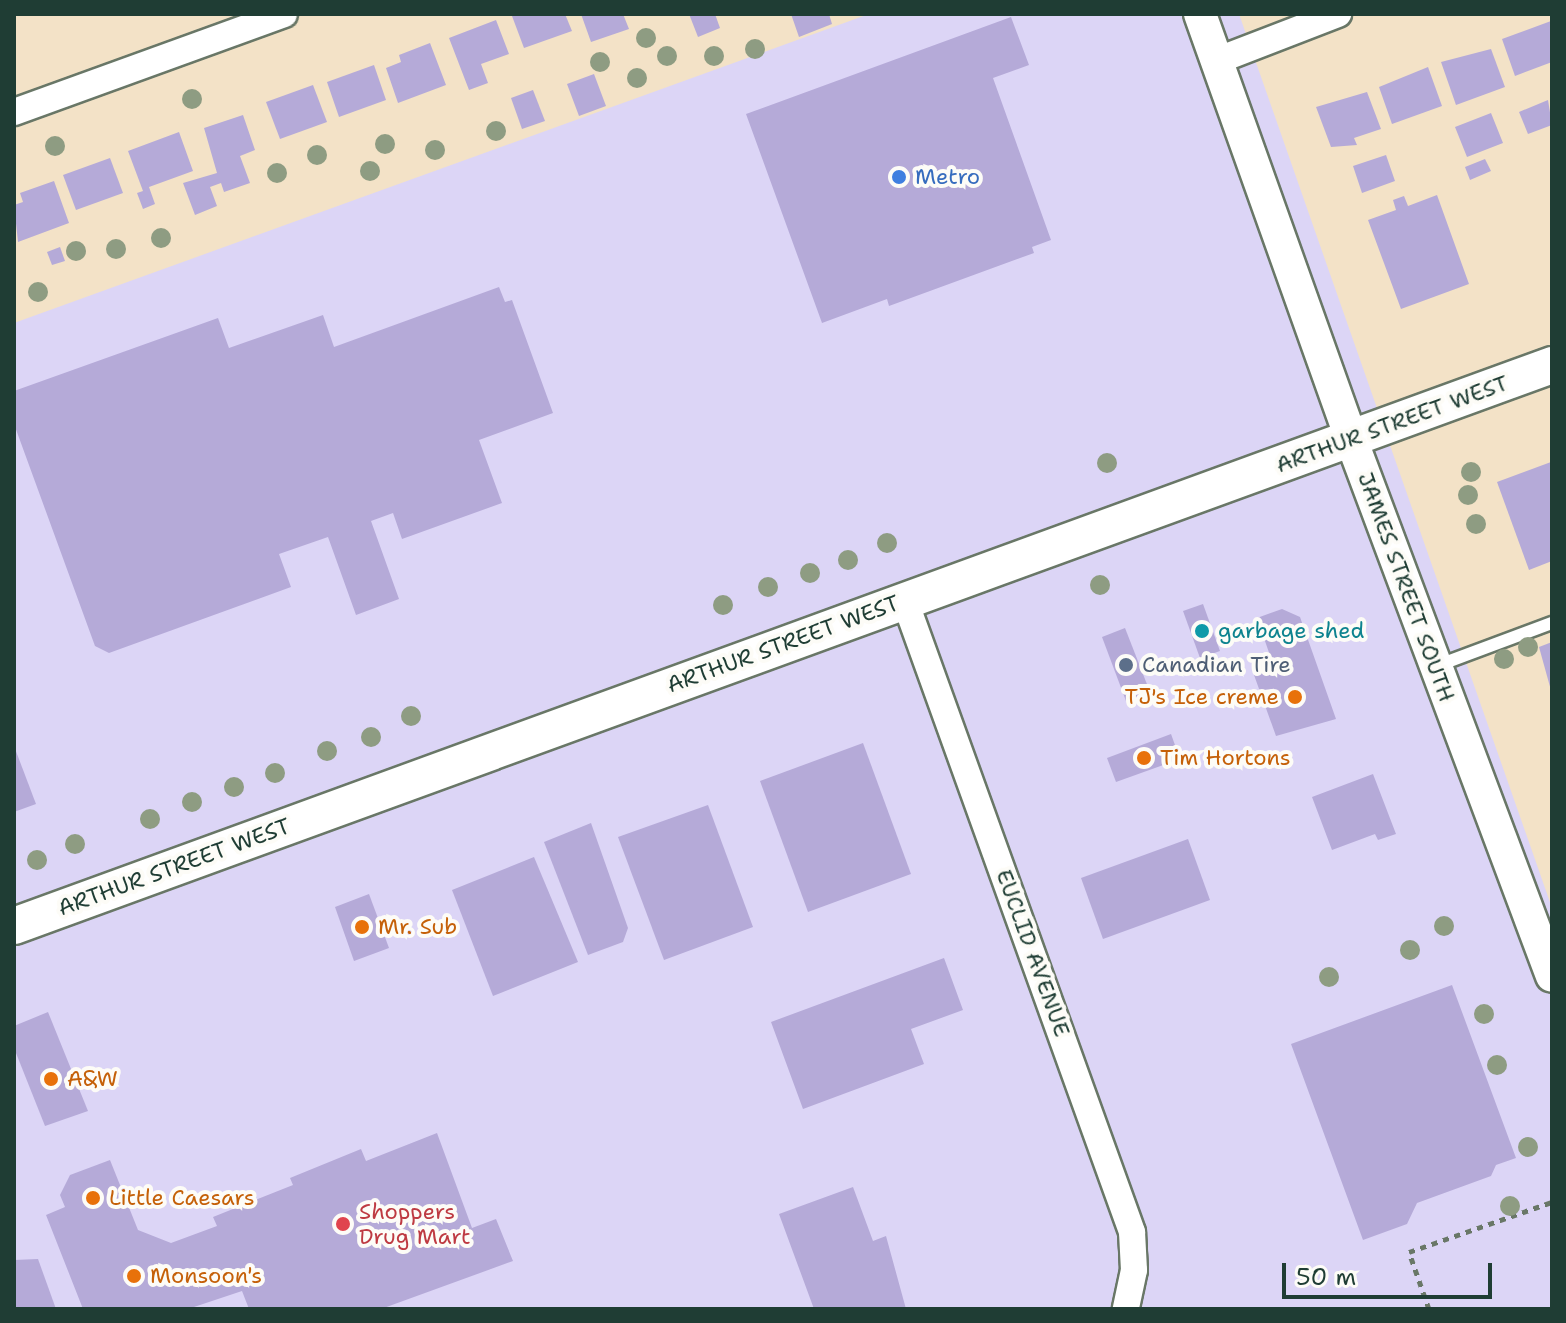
<!DOCTYPE html>
<html>
<head>
<meta charset="utf-8">
<style>
  body { margin:0 }
  #map { position:relative; width:1566px; height:1323px; overflow:hidden; background:#f3e2c7; font-family:"Shantell Sans",sans-serif }
  div>[style] { position:absolute }
  [style*='--x'] { left:calc(var(--x)*1px); top:calc(var(--y)*1px); width:calc(var(--w)*1px); rotate:calc(var(--a)*1deg) }
  .built>* { inset:0; background:#dcd5f6 }
  .building>* { inset:0; background:#b5aad8 }
  .path>* { height:5px; margin-top:-2.5px; transform-origin:0; background:repeating-linear-gradient(90deg,#697767 0 6px,transparent 0 12px) }
  .roads { filter:drop-shadow(2px 0 #697767) drop-shadow(-2px 0 #697767) drop-shadow(0 2px #697767) drop-shadow(0 -2px #697767) }
  .service>* { height:12px; margin:-6px; padding:0 6px; transform-origin:6px; border-radius:6px; background:#fff }
  .minor>* { height:26px; margin:-13px; padding:0 13px; transform-origin:13px; border-radius:13px; background:#fff }
  .tertiary>* { height:32px; margin:-16px; padding:0 16px; transform-origin:16px; border-radius:16px; background:#fff }
  .secondary>* { height:36px; margin:-18px; padding:0 18px; transform-origin:18px; border-radius:18px; background:#fff }
  .trees>* { width:20px; height:20px; margin:-10px; border-radius:50%; background:#8e9c82 }
  .dots>* { width:22px; height:22px; translate:-50% -50%; box-sizing:border-box; border:4px solid #fdfcf7; border-radius:50% }
  span { translate:-50% -50%; white-space:nowrap; text-align:center; line-height:1.15; -webkit-text-stroke:8px #fdfcf7; paint-order:stroke }
  .shop-label { font-size:22px; color:#366cbe }
  .left { translate:0 -50%; text-align:left }
  .street-label { font-size:22px; color:#1f3d34 }
  .culture-label { font-size:22px; color:#0d838f }
  .service-label { font-size:22px; color:#4e5e75 }
  .food-label { font-size:22px; color:#c56008 }
  .right { translate:-100% -50%; text-align:right }
  .health-label { font-size:22px; color:#be3a42 }
  .frame { position:absolute; inset:0; border:16px solid #1f3d34; pointer-events:none }
  .scale { position:absolute; left:1282px; top:1263px; width:210px; height:36px; box-sizing:border-box; border:4px solid #1f3d34; border-top:0; padding-left:10px; font-size:24px; line-height:28px; white-space:nowrap; color:#1f3d34; -webkit-text-stroke:6px #fdfcf7; paint-order:stroke }
</style>
</head>
<body>
<div id="map">
  <div class="built">
    <div style="clip-path:polygon(869px 14px,1239px 14px,1552px 908px,1552px 1309px,14px 1309px,14px 323px)"></div>
  </div>
  <div class="building">
    <div style="clip-path:polygon(565px 14px,572px 31px,524px 48px,512px 16px)"></div>
    <div style="clip-path:polygon(581px 14px,623px 14px,629px 29px,591px 42px)"></div>
    <div style="clip-path:polygon(689px 14px,715px 14px,720px 28px,698px 37px)"></div>
    <div style="clip-path:polygon(791px 14px,829px 14px,832px 24px,799px 37px)"></div>
    <div style="clip-path:polygon(1011px 17px,1029px 65px,993px 78px,1051px 240px,1032px 247px,1034px 253px,889px 306px,887px 299px,822px 323px,746px 114px)"></div>
    <div style="clip-path:polygon(496px 20px,509px 54px,481px 64px,488px 83px,469px 90px,449px 38px)"></div>
    <div style="clip-path:polygon(1551px 21px,1552px 62px,1515px 76px,1502px 39px)"></div>
    <div style="clip-path:polygon(430px 43px,446px 85px,398px 103px,386px 68px,401px 62px,399px 55px)"></div>
    <div style="clip-path:polygon(1491px 49px,1505px 87px,1456px 105px,1441px 62px)"></div>
    <div style="clip-path:polygon(374px 65px,386px 100px,339px 117px,327px 82px)"></div>
    <div style="clip-path:polygon(1428px 67px,1442px 106px,1392px 124px,1379px 87px)"></div>
    <div style="clip-path:polygon(594px 74px,606px 106px,579px 116px,567px 84px)"></div>
    <div style="clip-path:polygon(313px 85px,327px 122px,280px 139px,266px 102px)"></div>
    <div style="clip-path:polygon(533px 90px,545px 121px,522px 129px,511px 98px)"></div>
    <div style="clip-path:polygon(1367px 92px,1381px 129px,1354px 138px,1357px 145px,1331px 147px,1316px 107px)"></div>
    <div style="clip-path:polygon(1548px 100px,1552px 125px,1528px 134px,1519px 112px)"></div>
    <div style="clip-path:polygon(1491px 113px,1503px 143px,1467px 157px,1455px 127px)"></div>
    <div style="clip-path:polygon(243px 115px,255px 150px,240px 156px,250px 183px,224px 192px,221px 183px,210px 187px,217px 206px,195px 215px,183px 183px,217px 173px,204px 128px)"></div>
    <div style="clip-path:polygon(179px 132px,193px 171px,149px 187px,155px 204px,143px 209px,137px 193px,143px 191px,128px 151px)"></div>
    <div style="clip-path:polygon(1386px 155px,1395px 181px,1362px 193px,1353px 166px)"></div>
    <div style="clip-path:polygon(110px 158px,123px 193px,76px 210px,63px 175px)"></div>
    <div style="clip-path:polygon(1485px 159px,1491px 171px,1470px 180px,1465px 167px)"></div>
    <div style="clip-path:polygon(54px 181px,69px 223px,18px 242px,14px 205px,23px 202px,20px 193px)"></div>
    <div style="clip-path:polygon(1437px 195px,1469px 284px,1401px 309px,1368px 220px,1396px 210px,1393px 200px,1404px 196px,1408px 206px)"></div>
    <div style="clip-path:polygon(60px 247px,65px 261px,52px 265px,47px 252px)"></div>
    <div style="clip-path:polygon(499px 287px,505px 302px,512px 300px,553px 413px,479px 440px,502px 503px,402px 539px,393px 513px,371px 521px,399px 599px,356px 615px,328px 537px,279px 554px,291px 587px,109px 653px,95px 646px,14px 424px,14px 391px,218px 318px,229px 348px,323px 315px,334px 347px)"></div>
    <div style="clip-path:polygon(1551px 462px,1552px 561px,1529px 570px,1497px 482px)"></div>
    <div style="clip-path:polygon(1203px 604px,1220px 651px,1200px 658px,1183px 611px)"></div>
    <div style="clip-path:polygon(1282px 609px,1300px 617px,1336px 719px,1276px 736px,1254px 675px,1274px 667px,1257px 618px)"></div>
    <div style="clip-path:polygon(1125px 628px,1150px 692px,1126px 701px,1102px 637px)"></div>
    <div style="clip-path:polygon(1552px 642px,1552px 694px,1539px 647px)"></div>
    <div style="clip-path:polygon(1171px 734px,1180px 759px,1116px 782px,1107px 758px)"></div>
    <div style="clip-path:polygon(863px 743px,911px 874px,808px 912px,760px 781px)"></div>
    <div style="clip-path:polygon(14px 746px,36px 804px,14px 812px)"></div>
    <div style="clip-path:polygon(1373px 774px,1396px 834px,1378px 840px,1375px 834px,1332px 850px,1312px 797px)"></div>
    <div style="clip-path:polygon(708px 805px,753px 927px,664px 960px,618px 837px)"></div>
    <div style="clip-path:polygon(591px 823px,628px 928px,623px 942px,588px 955px,544px 842px)"></div>
    <div style="clip-path:polygon(1188px 839px,1210px 900px,1103px 939px,1081px 878px)"></div>
    <div style="clip-path:polygon(534px 857px,578px 962px,493px 996px,452px 890px)"></div>
    <div style="clip-path:polygon(369px 894px,389px 948px,354px 961px,335px 907px)"></div>
    <div style="clip-path:polygon(944px 958px,963px 1010px,911px 1029px,924px 1064px,803px 1109px,771px 1022px)"></div>
    <div style="clip-path:polygon(1452px 985px,1516px 1158px,1496px 1165px,1491px 1176px,1417px 1203px,1407px 1224px,1363px 1240px,1291px 1044px)"></div>
    <div style="clip-path:polygon(48px 1012px,88px 1111px,45px 1126px,14px 1048px,14px 1026px)"></div>
    <div style="clip-path:polygon(437px 1133px,472px 1228px,496px 1219px,513px 1261px,381px 1309px,249px 1309px,242px 1291px,188px 1309px,83px 1309px,46px 1215px,65px 1207px,60px 1195px,70px 1175px,110px 1160px,138px 1230px,171px 1243px,217px 1226px,213px 1217px,293px 1185px,290px 1178px,361px 1149px,366px 1161px)"></div>
    <div style="clip-path:polygon(853px 1187px,873px 1241px,886px 1236px,906px 1309px,814px 1309px,779px 1214px)"></div>
    <div style="clip-path:polygon(38px 1259px,56px 1309px,14px 1309px,14px 1260px)"></div>
  </div>
  <div class="path">
    <div style="--x:1429;--y:1309;--w:60;--a:-109.3"></div>
    <div style="--x:1409;--y:1252;--w:151;--a:-19.3"></div>
  </div>
  <div class="roads">
    <div class="service">
      <div style="--x:1439;--y:665;--w:121;--a:-20.4"></div>
    </div>
    <div class="minor">
      <div style="--x:1216;--y:61;--w:131;--a:-21.1"></div>
      <div style="--x:14;--y:112;--w:287;--a:-19.9"></div>
      <div style="--x:905;--y:601;--w:671;--a:70.21"></div>
      <div style="--x:1132;--y:1232;--w:38;--a:87"></div>
      <div style="--x:1134;--y:1270;--w:40;--a:102"></div>
    </div>
    <div class="tertiary">
      <div style="--x:1200;--y:14;--w:451;--a:70.4"></div>
      <div style="--x:1351;--y:439;--w:573;--a:69.48"></div>
    </div>
    <div class="secondary">
      <div style="--x:14;--y:926;--w:1637;--a:-20.04"></div>
    </div>
  </div>
  <div class="trees">
    <div style="left:646px;top:38px"></div>
    <div style="left:755px;top:49px"></div>
    <div style="left:667px;top:56px"></div>
    <div style="left:714px;top:56px"></div>
    <div style="left:600px;top:62px"></div>
    <div style="left:637px;top:78px"></div>
    <div style="left:192px;top:99px"></div>
    <div style="left:496px;top:131px"></div>
    <div style="left:385px;top:144px"></div>
    <div style="left:55px;top:146px"></div>
    <div style="left:435px;top:150px"></div>
    <div style="left:317px;top:155px"></div>
    <div style="left:370px;top:171px"></div>
    <div style="left:277px;top:173px"></div>
    <div style="left:161px;top:238px"></div>
    <div style="left:116px;top:249px"></div>
    <div style="left:76px;top:251px"></div>
    <div style="left:38px;top:292px"></div>
    <div style="left:1107px;top:463px"></div>
    <div style="left:1471px;top:472px"></div>
    <div style="left:1468px;top:495px"></div>
    <div style="left:1476px;top:524px"></div>
    <div style="left:887px;top:543px"></div>
    <div style="left:848px;top:560px"></div>
    <div style="left:810px;top:573px"></div>
    <div style="left:1100px;top:585px"></div>
    <div style="left:768px;top:587px"></div>
    <div style="left:723px;top:605px"></div>
    <div style="left:1528px;top:647px"></div>
    <div style="left:1504px;top:659px"></div>
    <div style="left:411px;top:716px"></div>
    <div style="left:371px;top:737px"></div>
    <div style="left:327px;top:751px"></div>
    <div style="left:275px;top:773px"></div>
    <div style="left:234px;top:787px"></div>
    <div style="left:192px;top:802px"></div>
    <div style="left:150px;top:819px"></div>
    <div style="left:75px;top:844px"></div>
    <div style="left:37px;top:860px"></div>
    <div style="left:1444px;top:926px"></div>
    <div style="left:1410px;top:950px"></div>
    <div style="left:1329px;top:977px"></div>
    <div style="left:1484px;top:1014px"></div>
    <div style="left:1497px;top:1065px"></div>
    <div style="left:1528px;top:1147px"></div>
    <div style="left:1510px;top:1206px"></div>
  </div>
  <div class="dots">
    <div style="left:899px;top:177px;background:#3f7fe0"></div>
    <div style="left:1202px;top:631px;background:#0f9aa8"></div>
    <div style="left:1126px;top:665px;background:#5c6f8a"></div>
    <div style="left:1295px;top:697px;background:#e8710a"></div>
    <div style="left:1144px;top:758px;background:#e8710a"></div>
    <div style="left:362px;top:927px;background:#e8710a"></div>
    <div style="left:51px;top:1079px;background:#e8710a"></div>
    <div style="left:93px;top:1198px;background:#e8710a"></div>
    <div style="left:343px;top:1224px;background:#e0444e"></div>
    <div style="left:134px;top:1276px;background:#e8710a"></div>
  </div>
  <div class="shop-label">
    <span class="left" style="left:915px;top:177px">Metro</span>
  </div>
  <div class="street-label">
    <span style="left:1392px;top:424px;rotate:-20deg">ARTHUR STREET WEST</span>
    <span style="left:1406px;top:587px;rotate:70deg">JAMES STREET SOUTH</span>
    <span style="left:783px;top:644px;rotate:-20deg">ARTHUR STREET WEST</span>
    <span style="left:174px;top:867px;rotate:-20deg">ARTHUR STREET WEST</span>
    <span style="left:1033px;top:953px;rotate:70deg">EUCLID AVENUE</span>
  </div>
  <div class="culture-label">
    <span class="left" style="left:1218px;top:631px">garbage shed</span>
  </div>
  <div class="service-label">
    <span class="left" style="left:1142px;top:665px">Canadian Tire</span>
  </div>
  <div class="food-label">
    <span class="right" style="left:1279px;top:697px">TJ's Ice creme</span>
    <span class="left" style="left:1160px;top:758px">Tim Hortons</span>
    <span class="left" style="left:378px;top:927px">Mr. Sub</span>
    <span class="left" style="left:67px;top:1079px">A&amp;W</span>
    <span class="left" style="left:109px;top:1198px">Little Caesars</span>
    <span class="left" style="left:150px;top:1276px">Monsoon's</span>
  </div>
  <div class="health-label">
    <span class="left" style="left:359px;top:1224px">Shoppers<br>Drug Mart</span>
  </div>
  <div class="frame"></div>
  <div class="scale">50 m</div>
</div>
</body>
</html>
